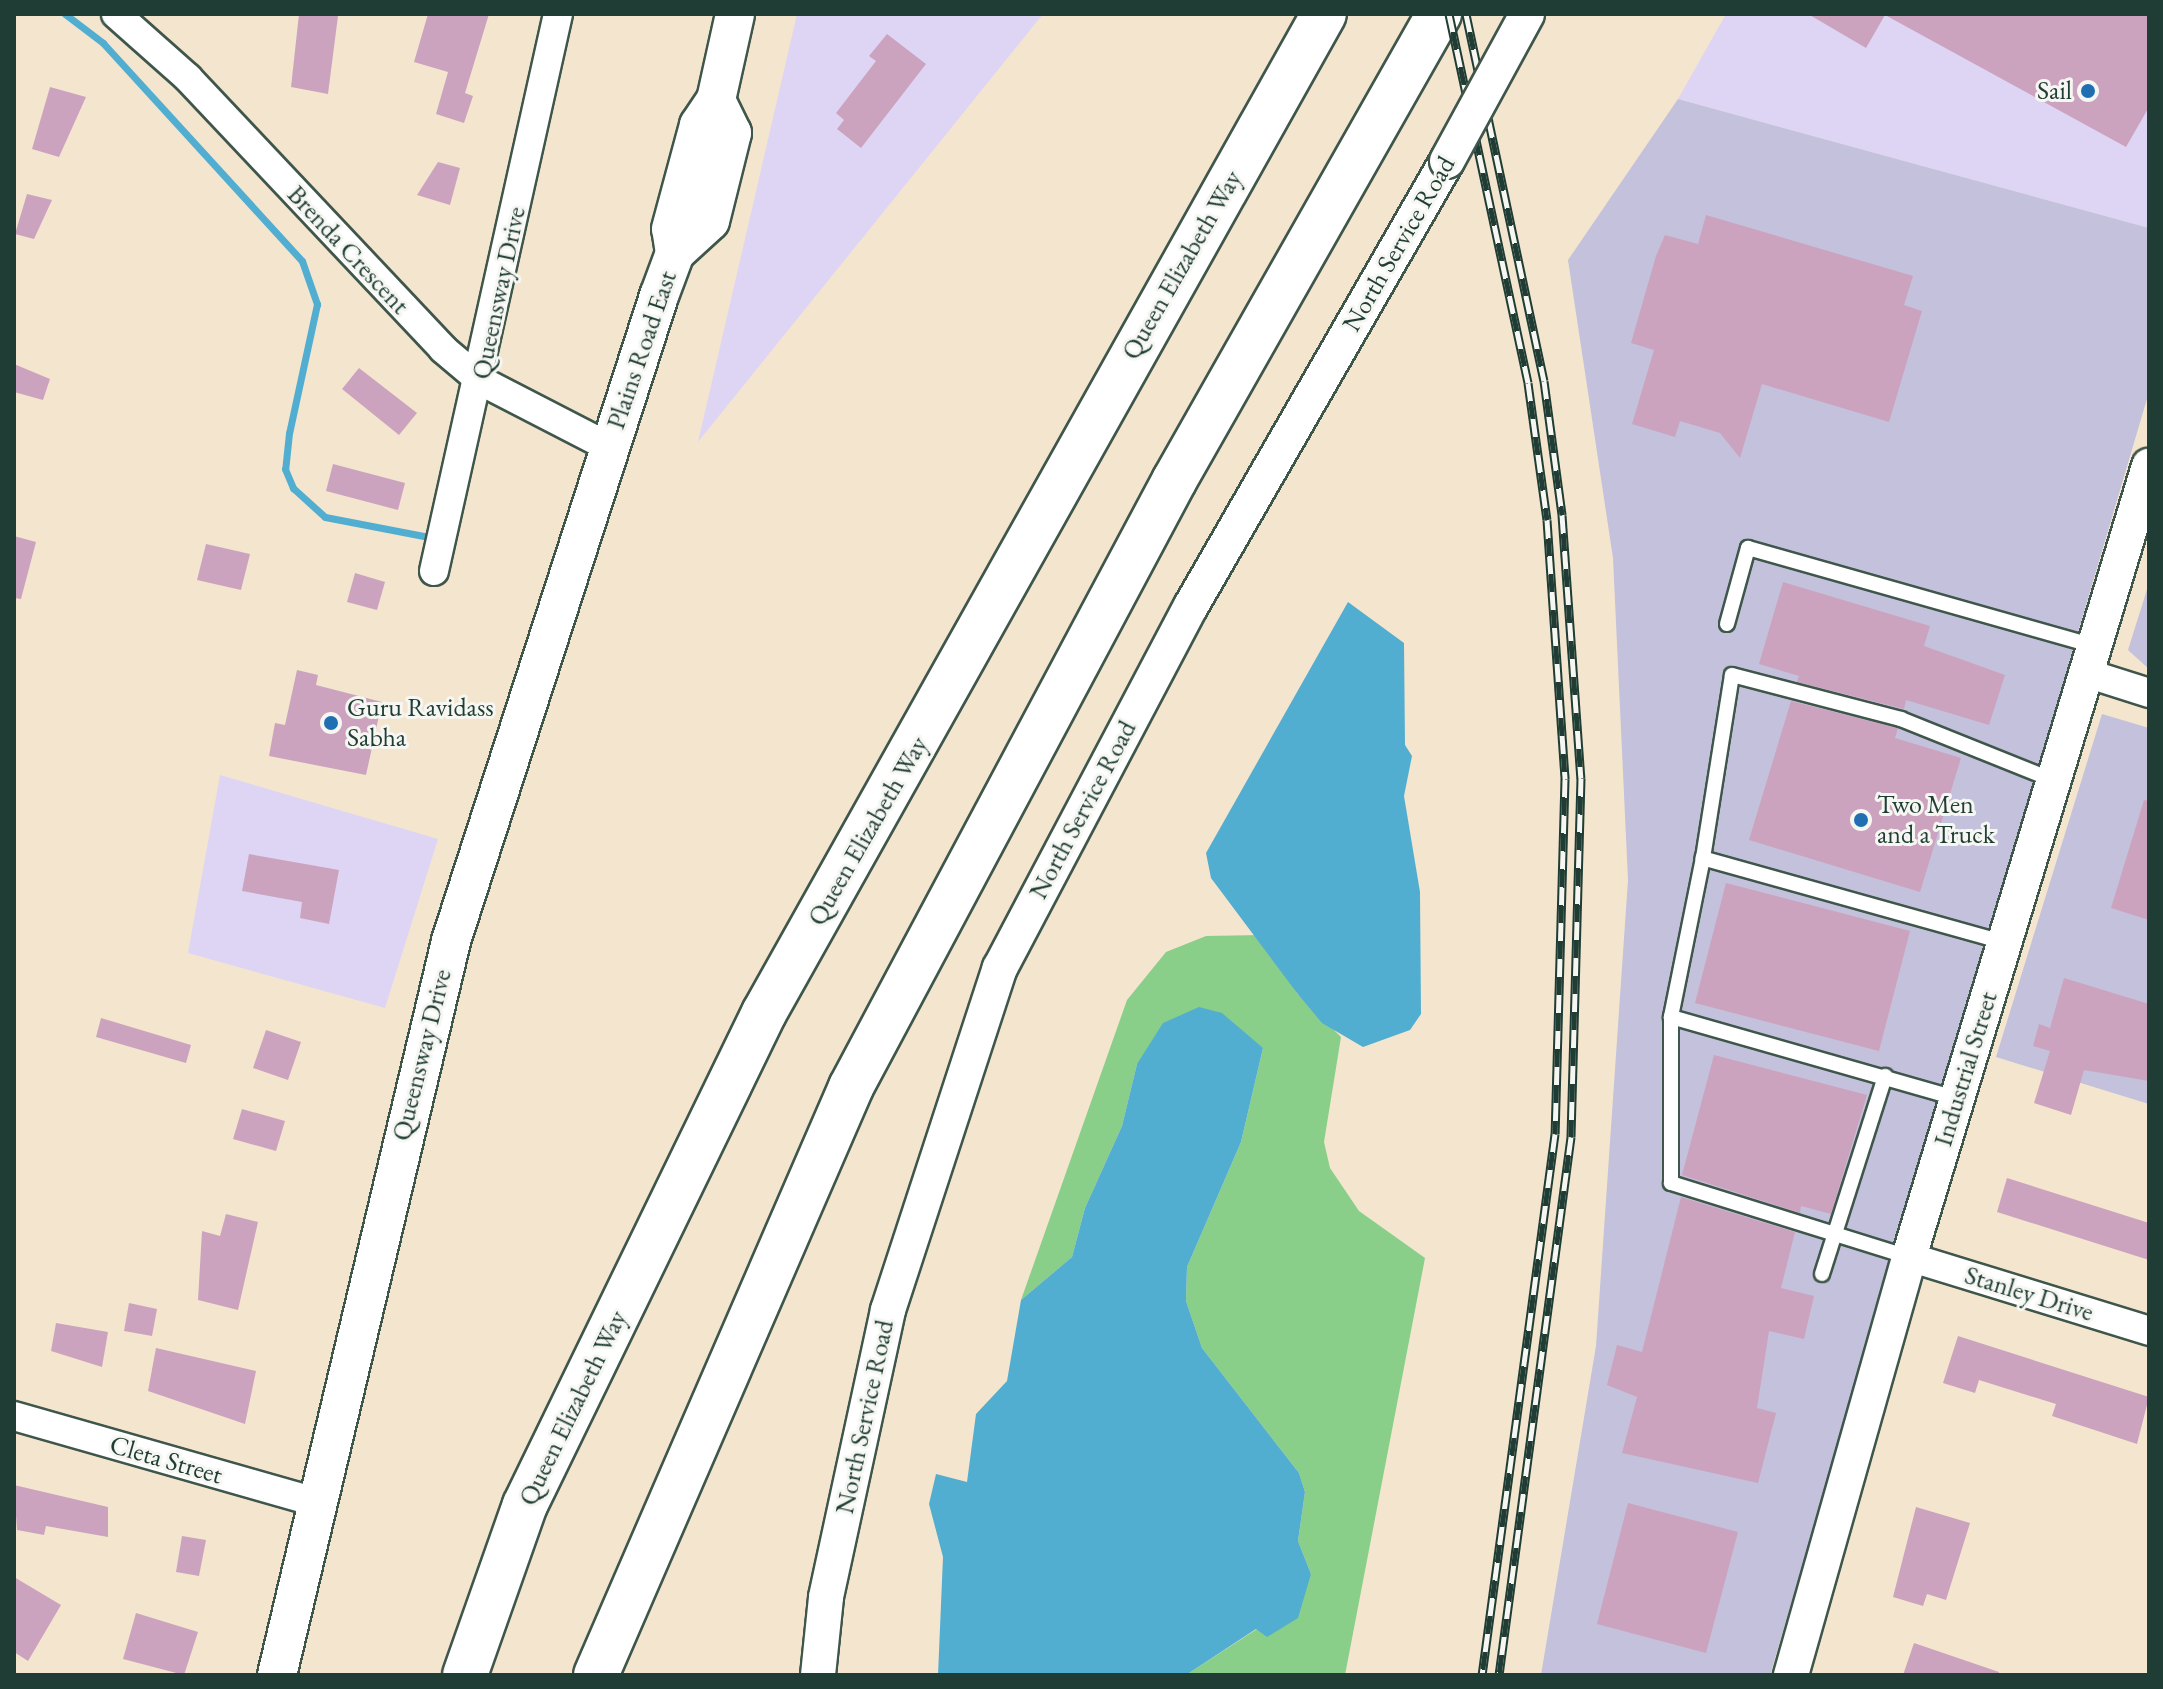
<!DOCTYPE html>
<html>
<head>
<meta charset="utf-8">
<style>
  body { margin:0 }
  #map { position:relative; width:2163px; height:1689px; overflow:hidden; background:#f4e5cf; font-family:"EB Garamond",serif }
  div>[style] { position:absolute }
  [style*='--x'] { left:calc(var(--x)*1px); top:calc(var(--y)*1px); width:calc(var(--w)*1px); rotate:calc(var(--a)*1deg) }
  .built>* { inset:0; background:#ded5f5 }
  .industrial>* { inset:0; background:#c3c1db }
  .green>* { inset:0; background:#89cf89 }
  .water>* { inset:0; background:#52aed0 }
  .stream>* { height:7px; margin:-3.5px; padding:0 3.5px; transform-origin:3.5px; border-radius:3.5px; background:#52aed0 }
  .building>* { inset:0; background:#cca3be }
  .roads { filter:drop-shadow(2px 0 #3f564b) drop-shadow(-2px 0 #3f564b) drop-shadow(0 2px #3f564b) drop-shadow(0 -2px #3f564b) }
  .service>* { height:14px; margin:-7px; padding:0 7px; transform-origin:7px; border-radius:7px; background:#fff }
  .minor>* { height:28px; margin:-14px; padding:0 14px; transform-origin:14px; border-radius:14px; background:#fff }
  .tertiary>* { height:34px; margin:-17px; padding:0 17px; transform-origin:17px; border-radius:17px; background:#fff }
  .secondary>* { height:38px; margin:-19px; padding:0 19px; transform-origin:19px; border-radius:19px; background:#fff }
  .motorway>* { height:44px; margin:-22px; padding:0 22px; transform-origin:22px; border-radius:22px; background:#fff }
  .rail>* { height:9px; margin-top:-4.5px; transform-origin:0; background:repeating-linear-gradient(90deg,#f6f6f2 0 18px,#1f3d34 0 36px); box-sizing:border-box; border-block:2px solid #1f3d34 }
  .bridges { filter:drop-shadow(2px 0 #3f564b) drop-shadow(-2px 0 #3f564b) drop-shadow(0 2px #3f564b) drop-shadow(0 -2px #3f564b) }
  .tertiary-bridge>* { height:34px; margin:-17px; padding:0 17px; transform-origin:17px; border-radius:17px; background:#fff }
  .dots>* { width:22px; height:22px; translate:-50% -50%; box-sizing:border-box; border:4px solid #f6f6f2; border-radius:50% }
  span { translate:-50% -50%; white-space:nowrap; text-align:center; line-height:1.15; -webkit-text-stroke:6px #f6f6f2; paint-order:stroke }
  .poi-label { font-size:26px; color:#1f3d34 }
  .right { translate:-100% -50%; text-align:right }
  .left { translate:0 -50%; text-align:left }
  .street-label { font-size:26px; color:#1f3d34 }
  .frame { position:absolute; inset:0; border:16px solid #1f3d34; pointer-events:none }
</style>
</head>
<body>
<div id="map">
  <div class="built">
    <div style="clip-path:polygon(797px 14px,1043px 14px,698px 442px)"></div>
    <div style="clip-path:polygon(1726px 14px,2149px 14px,2149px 228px,1678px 99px)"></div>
    <div style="clip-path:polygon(220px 775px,438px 839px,385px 1008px,188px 953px)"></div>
  </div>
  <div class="industrial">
    <div style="clip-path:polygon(1678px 99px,2149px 228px,2149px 392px,1770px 1675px,1541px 1675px,1596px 1346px,1628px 880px,1613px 558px,1568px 260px)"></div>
    <div style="clip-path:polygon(2149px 583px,2149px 669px,2128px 650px)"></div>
    <div style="clip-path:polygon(2102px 714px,2149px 728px,2149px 1104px,1996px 1057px)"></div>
  </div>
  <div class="green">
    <div style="clip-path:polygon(1260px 935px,1297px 993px,1341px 1037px,1324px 1142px,1330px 1168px,1359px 1211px,1425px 1258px,1345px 1675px,1186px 1675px,1257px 1629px,1311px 1574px,1298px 1541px,1305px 1492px,1299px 1473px,1202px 1348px,1186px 1301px,1187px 1267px,1241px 1142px,1263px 1048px,1137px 1064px,1122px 1126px,1085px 1208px,1072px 1257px,1021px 1300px,1127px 1000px,1166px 952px,1206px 936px)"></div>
  </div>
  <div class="water">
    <div style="clip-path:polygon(1348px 602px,1404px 643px,1405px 745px,1412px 756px,1404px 796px,1420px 892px,1421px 1014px,1410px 1030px,1363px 1047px,1322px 1023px,1297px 993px,1211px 878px,1206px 853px)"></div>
    <div style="clip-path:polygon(1199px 1007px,1222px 1013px,1263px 1048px,1241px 1142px,1187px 1267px,1186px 1301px,1202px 1348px,1299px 1473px,1305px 1492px,1298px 1541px,1311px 1574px,1298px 1618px,1267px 1637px,1256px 1629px,1186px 1675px,938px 1675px,943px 1557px,929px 1504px,936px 1474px,967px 1482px,976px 1414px,1007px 1381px,1021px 1300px,1072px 1257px,1085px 1208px,1122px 1126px,1137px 1064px,1163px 1023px)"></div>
  </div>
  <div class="stream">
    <div style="--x:65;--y:14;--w:48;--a:37.3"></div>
    <div style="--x:103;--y:43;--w:295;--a:47.6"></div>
    <div style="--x:302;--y:261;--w:46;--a:70.8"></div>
    <div style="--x:317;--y:304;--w:132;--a:102.2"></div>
    <div style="--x:289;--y:433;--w:36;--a:96"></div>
    <div style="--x:285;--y:469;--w:21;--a:67"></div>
    <div style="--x:293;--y:488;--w:43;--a:42.2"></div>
    <div style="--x:325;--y:517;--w:111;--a:10.9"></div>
  </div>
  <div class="building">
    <div style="clip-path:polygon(299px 14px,338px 16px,328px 94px,291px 87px)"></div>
    <div style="clip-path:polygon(428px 14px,489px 14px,465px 93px,473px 96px,464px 123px,436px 114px,448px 72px,414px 62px)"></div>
    <div style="clip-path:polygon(1808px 14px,2149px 14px,2149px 107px,2126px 147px,1885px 15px,1866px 48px)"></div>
    <div style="clip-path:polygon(887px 34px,926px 64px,861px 148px,837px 129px,844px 120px,836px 113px,876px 61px,869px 56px)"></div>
    <div style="clip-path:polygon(50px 87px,86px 97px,59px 157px,32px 149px)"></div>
    <div style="clip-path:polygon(438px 162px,460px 168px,450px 205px,417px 195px)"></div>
    <div style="clip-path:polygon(27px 194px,52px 200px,34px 239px,15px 234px)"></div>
    <div style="clip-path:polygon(1706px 215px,1913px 276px,1904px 305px,1922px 311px,1889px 422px,1762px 384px,1740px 458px,1720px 433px,1680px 421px,1675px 437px,1632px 424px,1654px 350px,1631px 343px,1656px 256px,1665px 235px,1698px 244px)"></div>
    <div style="clip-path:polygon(14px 364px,50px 379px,43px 400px,14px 392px)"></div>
    <div style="clip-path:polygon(359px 368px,417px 413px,399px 435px,342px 389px)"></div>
    <div style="clip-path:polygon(333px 464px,405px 483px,398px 510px,326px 491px)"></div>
    <div style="clip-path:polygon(14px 536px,36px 542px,21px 599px,14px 598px)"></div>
    <div style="clip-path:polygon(206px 544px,250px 554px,241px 590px,197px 580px)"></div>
    <div style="clip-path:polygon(355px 573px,385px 582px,377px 610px,347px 602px)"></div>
    <div style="clip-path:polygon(1783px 582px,1930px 626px,1924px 646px,2005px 675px,1989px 725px,1906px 700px,1904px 709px,1797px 682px,1799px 676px,1759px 664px)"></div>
    <div style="clip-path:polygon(297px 670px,318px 675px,316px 685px,382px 702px,366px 775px,269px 756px,275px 723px,285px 725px)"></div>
    <div style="clip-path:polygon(1791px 701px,1898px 728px,1895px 738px,1961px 758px,1920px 892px,1749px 840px)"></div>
    <div style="clip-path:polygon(2144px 800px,2149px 801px,2149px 920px,2111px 908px)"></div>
    <div style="clip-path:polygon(249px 854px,339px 870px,329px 924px,300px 918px,302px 902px,242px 891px)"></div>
    <div style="clip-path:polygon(1726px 883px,1910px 931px,1879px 1051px,1695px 1003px)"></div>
    <div style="clip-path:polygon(2064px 978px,2149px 1004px,2149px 1081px,2084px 1070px,2071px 1115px,2034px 1103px,2050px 1051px,2033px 1046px,2039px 1024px,2050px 1028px)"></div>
    <div style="clip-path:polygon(101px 1018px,191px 1045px,186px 1063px,96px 1037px)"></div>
    <div style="clip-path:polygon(266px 1030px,301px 1042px,288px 1080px,253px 1068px)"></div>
    <div style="clip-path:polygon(1714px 1055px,1867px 1095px,1831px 1214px,1801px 1206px,1800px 1213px,1682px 1175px)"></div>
    <div style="clip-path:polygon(242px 1109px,285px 1121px,276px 1151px,233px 1139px)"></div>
    <div style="clip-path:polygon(2007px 1178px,2149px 1223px,2149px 1260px,1997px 1212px)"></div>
    <div style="clip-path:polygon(1681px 1197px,1795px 1232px,1781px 1288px,1814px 1296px,1804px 1339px,1769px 1331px,1757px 1408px,1776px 1413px,1758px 1483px,1622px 1453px,1637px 1397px,1607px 1385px,1617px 1345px,1642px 1352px)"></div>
    <div style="clip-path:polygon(226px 1214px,258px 1222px,238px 1310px,198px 1300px,202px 1231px,220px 1236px)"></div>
    <div style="clip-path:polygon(129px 1303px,157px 1309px,152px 1336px,124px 1331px)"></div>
    <div style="clip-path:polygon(56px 1323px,108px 1332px,102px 1367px,51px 1351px)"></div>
    <div style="clip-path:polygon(1958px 1336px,2149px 1397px,2137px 1444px,2052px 1416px,2056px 1404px,1979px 1380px,1975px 1393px,1943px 1383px)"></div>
    <div style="clip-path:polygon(156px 1348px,256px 1371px,245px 1424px,148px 1391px)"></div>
    <div style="clip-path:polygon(14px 1485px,108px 1507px,108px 1537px,46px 1526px,44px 1535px,17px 1530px)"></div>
    <div style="clip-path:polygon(1628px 1503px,1738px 1532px,1706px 1653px,1597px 1624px)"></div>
    <div style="clip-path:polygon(1916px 1507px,1970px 1523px,1946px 1600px,1927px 1594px,1923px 1606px,1893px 1597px)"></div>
    <div style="clip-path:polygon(182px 1536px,206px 1540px,199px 1576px,176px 1572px)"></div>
    <div style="clip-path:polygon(14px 1577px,61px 1605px,28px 1661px,14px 1652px)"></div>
    <div style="clip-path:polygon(136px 1613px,198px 1632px,184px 1675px,123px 1659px)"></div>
    <div style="clip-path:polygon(1914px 1643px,1999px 1672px,1999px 1675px,1903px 1675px)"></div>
  </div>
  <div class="roads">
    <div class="service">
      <div style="--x:1727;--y:624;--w:79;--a:-74.6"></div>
      <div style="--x:1748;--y:548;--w:360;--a:15.8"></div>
      <div style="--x:1703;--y:858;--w:162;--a:101.4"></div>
      <div style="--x:1671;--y:1017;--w:296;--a:15.9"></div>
      <div style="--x:2003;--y:942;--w:312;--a:-164.4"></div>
      <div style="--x:1703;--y:858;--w:185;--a:-81"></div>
      <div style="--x:1732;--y:675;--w:175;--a:14.6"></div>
      <div style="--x:1901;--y:719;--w:164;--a:21.9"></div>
      <div style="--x:1671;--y:1017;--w:166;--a:90"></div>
      <div style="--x:1671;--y:1183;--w:249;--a:17.3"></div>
      <div style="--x:1822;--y:1274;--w:208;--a:-72.3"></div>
    </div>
    <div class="minor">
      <div style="--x:116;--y:14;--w:96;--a:41.6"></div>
      <div style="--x:188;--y:78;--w:372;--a:46.7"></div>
      <div style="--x:443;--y:349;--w:50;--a:40.1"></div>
      <div style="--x:481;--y:381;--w:144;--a:27.3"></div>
      <div style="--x:434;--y:571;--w:571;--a:-77.45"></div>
      <div style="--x:2086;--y:673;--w:66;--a:17.6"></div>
      <div style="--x:1909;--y:1257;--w:251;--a:17.1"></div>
      <div style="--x:14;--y:1416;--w:317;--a:15.9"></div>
    </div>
    <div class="tertiary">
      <div style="--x:818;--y:1675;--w:78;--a:-84.1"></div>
      <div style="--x:826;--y:1597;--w:294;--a:-77.8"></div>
      <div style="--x:888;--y:1310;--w:360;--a:-71.9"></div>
      <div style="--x:1000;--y:968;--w:409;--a:-62.2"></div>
      <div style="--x:1191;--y:606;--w:513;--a:-60.09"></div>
      <div style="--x:1791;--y:1675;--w:434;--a:-74.2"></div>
      <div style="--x:1909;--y:1257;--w:827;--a:-73.12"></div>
    </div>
    <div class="secondary">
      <div style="--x:675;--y:253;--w:24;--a:-99"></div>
      <div style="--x:671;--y:229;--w:108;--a:-74.9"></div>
      <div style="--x:699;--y:125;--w:30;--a:-56"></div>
      <div style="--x:716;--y:100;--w:88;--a:-77.5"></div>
      <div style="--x:277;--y:1675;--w:754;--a:-76.66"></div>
      <div style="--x:451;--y:941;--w:678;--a:-72.13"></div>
      <div style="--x:659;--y:296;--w:46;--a:-69.6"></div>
      <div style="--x:675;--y:253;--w:47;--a:-42.4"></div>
      <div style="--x:710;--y:221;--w:91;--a:-76"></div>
      <div style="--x:732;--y:133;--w:37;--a:-116"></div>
    </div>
    <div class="motorway">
      <div style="--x:465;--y:1675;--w:180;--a:-70.6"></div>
      <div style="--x:525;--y:1505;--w:547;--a:-64.09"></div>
      <div style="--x:764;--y:1013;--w:1145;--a:-60.73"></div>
      <div style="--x:596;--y:1675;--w:641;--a:-66.55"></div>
      <div style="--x:851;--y:1087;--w:687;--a:-61.94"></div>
      <div style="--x:1174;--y:481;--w:537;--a:-60.43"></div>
    </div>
  </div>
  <div class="rail">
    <div style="--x:1449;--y:14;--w:377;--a:77.9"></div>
    <div style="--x:1528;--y:383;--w:138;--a:82.1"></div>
    <div style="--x:1547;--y:520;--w:260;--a:86"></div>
    <div style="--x:1565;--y:779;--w:355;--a:91.6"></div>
    <div style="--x:1555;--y:1134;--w:546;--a:97.68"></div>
    <div style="--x:1466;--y:14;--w:375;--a:78"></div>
    <div style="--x:1544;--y:381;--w:135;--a:82.3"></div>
    <div style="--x:1562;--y:515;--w:264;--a:85.9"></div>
    <div style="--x:1581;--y:778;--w:359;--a:91.6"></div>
    <div style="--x:1571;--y:1137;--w:543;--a:97.62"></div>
  </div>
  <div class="bridges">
    <div class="tertiary-bridge">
      <div style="--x:1447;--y:161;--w:167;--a:-61.4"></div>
    </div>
  </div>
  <div class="dots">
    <div style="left:2088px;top:91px;background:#1f6fb2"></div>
    <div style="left:331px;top:723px;background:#1f6fb2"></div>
    <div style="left:1861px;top:820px;background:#1f6fb2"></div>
  </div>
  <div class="poi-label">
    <span class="right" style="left:2072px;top:91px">Sail</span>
    <span class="left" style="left:347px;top:723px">Guru Ravidass<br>Sabha</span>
    <span class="left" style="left:1877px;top:820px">Two Men<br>and a Truck</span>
  </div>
  <div class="street-label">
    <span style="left:1399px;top:244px;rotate:-60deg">North Service Road</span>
    <span style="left:348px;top:250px;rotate:47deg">Brenda Crescent</span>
    <span style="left:1182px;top:265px;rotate:-60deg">Queen Elizabeth Way</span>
    <span style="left:499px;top:293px;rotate:-78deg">Queensway Drive</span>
    <span style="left:642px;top:350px;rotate:-71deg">Plains Road East</span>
    <span style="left:1083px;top:810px;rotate:-62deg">North Service Road</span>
    <span style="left:868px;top:831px;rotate:-60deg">Queen Elizabeth Way</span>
    <span style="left:422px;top:1055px;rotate:-76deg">Queensway Drive</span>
    <span style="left:1966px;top:1069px;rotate:-73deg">Industrial Street</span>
    <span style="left:2029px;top:1294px;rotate:17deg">Stanley Drive</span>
    <span style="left:573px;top:1408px;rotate:-64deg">Queen Elizabeth Way</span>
    <span style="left:865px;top:1417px;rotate:-78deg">North Service Road</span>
    <span style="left:166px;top:1460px;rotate:16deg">Cleta Street</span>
  </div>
  <div class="frame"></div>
</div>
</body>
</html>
